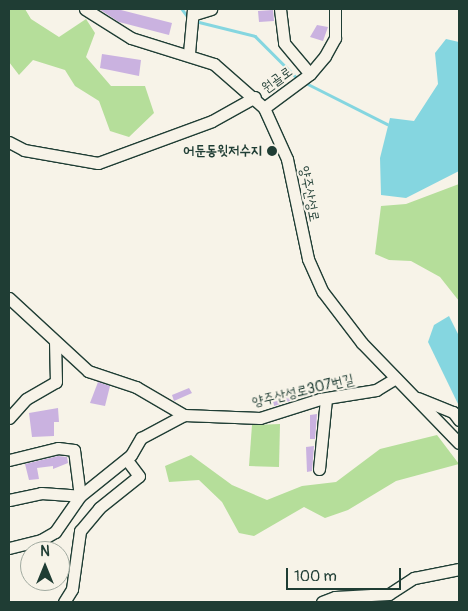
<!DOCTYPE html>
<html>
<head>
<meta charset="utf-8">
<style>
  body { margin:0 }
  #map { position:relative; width:468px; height:611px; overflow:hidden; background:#f7f3e8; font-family:Pangolin,"Poor Story",sans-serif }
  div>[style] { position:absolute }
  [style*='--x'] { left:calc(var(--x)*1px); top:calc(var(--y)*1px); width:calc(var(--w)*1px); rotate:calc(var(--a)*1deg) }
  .green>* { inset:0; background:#b5de9a }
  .water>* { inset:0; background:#85d6e0 }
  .stream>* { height:2.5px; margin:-1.25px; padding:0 1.25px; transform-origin:1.25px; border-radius:1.25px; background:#85d6e0 }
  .building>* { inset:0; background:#cab2e0 }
  .roads { filter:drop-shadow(1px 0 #1f3d34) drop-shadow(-1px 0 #1f3d34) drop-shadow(0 1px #1f3d34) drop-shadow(0 -1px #1f3d34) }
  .minor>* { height:11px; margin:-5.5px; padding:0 5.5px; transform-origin:5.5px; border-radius:5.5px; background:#f7f3e8 }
  .dots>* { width:14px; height:14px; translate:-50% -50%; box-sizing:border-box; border:2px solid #f7f3e8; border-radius:50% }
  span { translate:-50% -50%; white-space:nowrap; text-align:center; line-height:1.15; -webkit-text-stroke:4px #f7f3e8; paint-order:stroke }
  .street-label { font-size:14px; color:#1f3d34 }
  .poi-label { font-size:14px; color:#1f3d34; font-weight:700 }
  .right { translate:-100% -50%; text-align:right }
  .frame { position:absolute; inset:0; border:10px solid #1f3d34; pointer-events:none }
  .north { position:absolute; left:20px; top:541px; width:50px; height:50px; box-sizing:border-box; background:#f7f3e8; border:1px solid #a1aaa0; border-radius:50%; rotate:0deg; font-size:14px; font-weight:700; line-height:20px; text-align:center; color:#1f3d34 }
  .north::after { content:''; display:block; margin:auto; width:18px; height:22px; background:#1f3d34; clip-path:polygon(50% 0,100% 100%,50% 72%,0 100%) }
  .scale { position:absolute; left:286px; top:568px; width:115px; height:22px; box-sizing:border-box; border:2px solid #1f3d34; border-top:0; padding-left:6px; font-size:15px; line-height:18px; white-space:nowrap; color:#1f3d34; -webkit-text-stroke:4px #f7f3e8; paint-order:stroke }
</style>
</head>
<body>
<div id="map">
  <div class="green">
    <div style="clip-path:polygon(9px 9px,25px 9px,31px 19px,59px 37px,86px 19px,95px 33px,86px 57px,111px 86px,145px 86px,154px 113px,129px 137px,110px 131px,99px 101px,75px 86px,65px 70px,33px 60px,19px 75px,9px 62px)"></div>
    <div style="clip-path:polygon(459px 184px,459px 301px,440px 277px,411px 261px,389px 260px,375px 254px,381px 206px,406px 204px)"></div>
    <div style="clip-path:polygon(280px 424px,279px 467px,249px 466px,252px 425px)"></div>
    <div style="clip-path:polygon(437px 435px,459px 464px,396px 481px,348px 510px,325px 518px,304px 507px,254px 536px,239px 533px,222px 502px,199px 480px,169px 482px,165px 466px,191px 455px,232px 485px,267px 500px,302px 486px,336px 482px,380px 449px)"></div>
  </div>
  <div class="water">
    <div style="clip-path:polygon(446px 39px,459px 42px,459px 171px,406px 198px,381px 195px,380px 158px,390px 118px,414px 121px,438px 84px,435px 53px)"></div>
    <div style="clip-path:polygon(449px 316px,459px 336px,459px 406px,428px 342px,434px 325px)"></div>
  </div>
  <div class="stream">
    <div style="--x:182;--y:9;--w:10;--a:53"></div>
    <div style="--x:195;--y:21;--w:62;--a:14"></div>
    <div style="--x:255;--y:36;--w:59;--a:45"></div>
    <div style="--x:304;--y:82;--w:93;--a:26.8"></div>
  </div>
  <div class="building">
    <div style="clip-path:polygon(99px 9px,117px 9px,172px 23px,169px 35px,119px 22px)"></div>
    <div style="clip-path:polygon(273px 10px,274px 21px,259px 22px,258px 11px)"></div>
    <div style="clip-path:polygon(317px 25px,328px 27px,323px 41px,310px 37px)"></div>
    <div style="clip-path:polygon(102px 54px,141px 60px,139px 76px,100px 68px)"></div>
    <div style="clip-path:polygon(98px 382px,110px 386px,105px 406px,90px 403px)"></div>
    <div style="clip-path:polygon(189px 388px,192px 393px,174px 401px,172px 395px)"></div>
    <div style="clip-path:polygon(294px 394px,296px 399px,274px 406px,272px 396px)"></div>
    <div style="clip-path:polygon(58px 408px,59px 422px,54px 422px,54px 436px,32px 437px,29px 413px)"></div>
    <div style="clip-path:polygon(317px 414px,315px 439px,310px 439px,310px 415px)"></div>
    <div style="clip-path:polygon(314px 446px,312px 471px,307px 472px,306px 447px)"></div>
    <div style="clip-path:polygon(58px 456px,67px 457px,68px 463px,53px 469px,53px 466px,37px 468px,39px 479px,29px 480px,25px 464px)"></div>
  </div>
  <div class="roads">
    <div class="minor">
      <div style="--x:85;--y:9;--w:54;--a:32.2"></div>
      <div style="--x:131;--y:38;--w:87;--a:17.4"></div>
      <div style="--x:214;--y:64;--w:67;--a:41.3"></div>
      <div style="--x:264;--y:108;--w:56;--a:65.7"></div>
      <div style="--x:287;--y:159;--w:102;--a:78.1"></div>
      <div style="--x:308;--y:259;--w:36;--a:66"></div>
      <div style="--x:323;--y:292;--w:64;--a:52.6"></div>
      <div style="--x:362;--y:343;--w:139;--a:45.9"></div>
      <div style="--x:280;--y:9;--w:34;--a:83"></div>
      <div style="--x:284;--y:43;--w:40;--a:50"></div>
      <div style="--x:195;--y:14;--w:17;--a:-17"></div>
      <div style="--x:189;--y:53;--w:44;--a:-84.8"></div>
      <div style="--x:264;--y:108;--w:57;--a:-36.5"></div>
      <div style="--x:310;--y:74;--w:23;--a:-50"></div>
      <div style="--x:325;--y:56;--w:21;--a:-61"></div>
      <div style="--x:335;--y:38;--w:29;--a:-90"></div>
      <div style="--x:9;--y:142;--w:17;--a:28"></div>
      <div style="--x:24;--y:150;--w:75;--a:10"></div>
      <div style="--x:98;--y:163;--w:121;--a:-20.2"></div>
      <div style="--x:212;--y:121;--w:49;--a:-29.2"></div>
      <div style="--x:9;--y:298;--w:108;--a:42.7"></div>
      <div style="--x:88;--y:371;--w:51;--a:18.4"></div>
      <div style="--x:136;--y:387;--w:56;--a:30.3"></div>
      <div style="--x:184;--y:415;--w:76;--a:2.3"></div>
      <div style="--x:260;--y:418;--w:63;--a:-17.6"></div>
      <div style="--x:320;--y:399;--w:57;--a:-9.1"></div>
      <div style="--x:376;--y:390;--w:23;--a:-31"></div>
      <div style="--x:418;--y:398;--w:38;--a:22"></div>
      <div style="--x:453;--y:412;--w:10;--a:53"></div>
      <div style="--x:9;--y:418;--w:25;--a:-48"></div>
      <div style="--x:26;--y:399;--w:34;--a:-30"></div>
      <div style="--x:56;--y:382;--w:40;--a:-91.4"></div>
      <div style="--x:9;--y:460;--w:50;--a:-13.8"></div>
      <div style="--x:58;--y:448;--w:16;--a:7"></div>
      <div style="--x:74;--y:450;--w:46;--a:82.6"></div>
      <div style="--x:319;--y:469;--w:70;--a:-84.3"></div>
      <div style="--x:9;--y:500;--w:33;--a:-12"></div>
      <div style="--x:41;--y:493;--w:39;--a:4"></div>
      <div style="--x:9;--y:548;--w:33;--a:-14"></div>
      <div style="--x:41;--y:540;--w:16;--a:-30"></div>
      <div style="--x:55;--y:532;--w:44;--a:-55.2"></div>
      <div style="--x:80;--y:496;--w:65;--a:-38.8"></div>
      <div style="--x:131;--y:455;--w:20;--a:-60"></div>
      <div style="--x:141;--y:438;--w:49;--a:-28.1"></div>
      <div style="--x:64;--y:602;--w:15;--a:-58"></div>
      <div style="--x:72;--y:589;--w:59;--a:-82.1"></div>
      <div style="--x:80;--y:531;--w:30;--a:-50"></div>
      <div style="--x:99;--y:508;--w:51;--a:-38.7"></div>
      <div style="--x:139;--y:476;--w:21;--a:-127"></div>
      <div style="--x:322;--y:602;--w:14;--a:-21"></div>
      <div style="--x:335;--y:597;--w:54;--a:-3.2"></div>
      <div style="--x:389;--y:594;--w:30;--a:-33"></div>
      <div style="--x:414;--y:578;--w:46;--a:-11.3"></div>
    </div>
  </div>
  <div class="dots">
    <div style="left:272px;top:151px;background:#1f3d34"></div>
  </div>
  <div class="street-label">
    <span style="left:277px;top:80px;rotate:-36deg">원골로</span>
    <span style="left:309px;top:194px;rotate:79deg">양주산성로</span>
    <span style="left:303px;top:391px;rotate:-13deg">양주산성로307번길</span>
  </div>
  <div class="poi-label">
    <span class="right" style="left:262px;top:151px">어둔동윗저수지</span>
  </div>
  <div class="frame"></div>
  <div class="north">N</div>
  <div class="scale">100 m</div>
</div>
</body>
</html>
